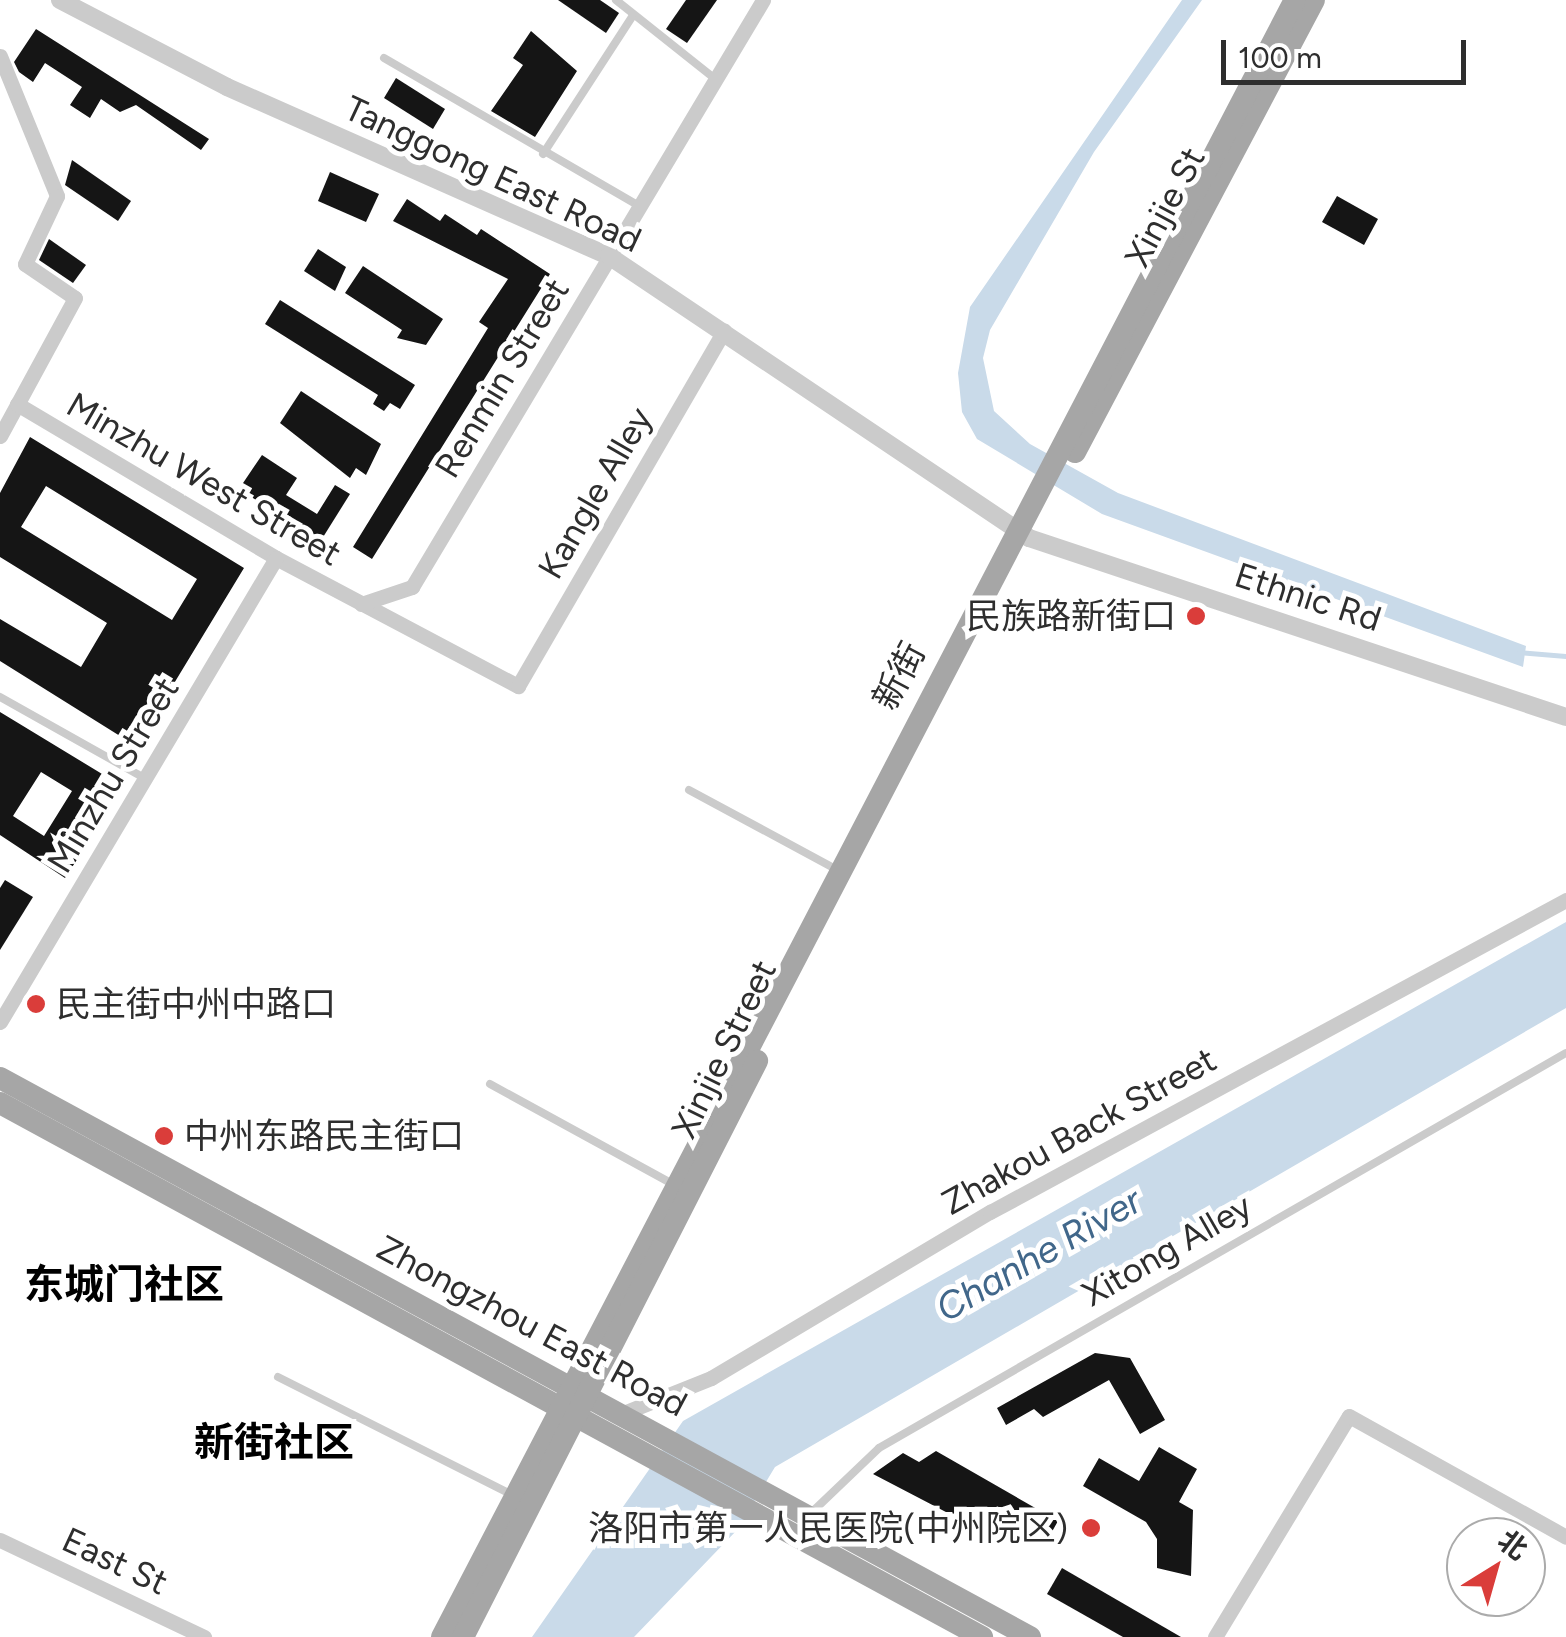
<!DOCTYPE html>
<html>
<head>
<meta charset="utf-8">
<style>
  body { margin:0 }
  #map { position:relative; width:1566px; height:1637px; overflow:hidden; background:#fff; font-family:Figtree,"Noto Sans SC",sans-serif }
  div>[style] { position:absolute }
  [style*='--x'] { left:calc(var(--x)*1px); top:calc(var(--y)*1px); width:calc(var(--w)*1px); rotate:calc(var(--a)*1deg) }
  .water>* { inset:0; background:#c9dae9 }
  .stream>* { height:5px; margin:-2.5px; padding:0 2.5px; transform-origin:2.5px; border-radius:2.5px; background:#c9dae9 }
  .building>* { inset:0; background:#151515 }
  .service>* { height:8px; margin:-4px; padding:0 4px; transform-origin:4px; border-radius:4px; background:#cbcbcb }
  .minor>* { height:15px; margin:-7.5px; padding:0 7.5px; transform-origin:7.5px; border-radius:7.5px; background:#cbcbcb }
  .tertiary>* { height:18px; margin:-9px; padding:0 9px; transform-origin:9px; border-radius:9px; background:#cbcbcb }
  .primary>* { height:22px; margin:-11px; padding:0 11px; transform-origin:11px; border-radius:11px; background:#a6a6a6 }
  .dots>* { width:28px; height:28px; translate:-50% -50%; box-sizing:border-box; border:5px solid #fff; border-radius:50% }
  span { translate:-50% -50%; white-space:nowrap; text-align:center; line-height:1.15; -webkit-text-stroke:10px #fff; paint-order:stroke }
  .street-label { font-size:35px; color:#2e2e2e }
  .poi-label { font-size:35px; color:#2e2e2e }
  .right { translate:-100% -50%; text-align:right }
  .left { translate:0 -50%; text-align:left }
  .water-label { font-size:38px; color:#41678a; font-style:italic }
  .quarter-label { font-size:40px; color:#000; font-weight:700 }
  .north { position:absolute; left:1446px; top:1517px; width:100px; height:100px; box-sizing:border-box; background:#fff; border:2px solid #ababab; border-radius:50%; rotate:37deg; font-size:28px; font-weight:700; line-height:40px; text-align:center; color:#2e2e2e }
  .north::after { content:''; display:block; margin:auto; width:35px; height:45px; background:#da3d3a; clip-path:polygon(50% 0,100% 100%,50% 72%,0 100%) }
  .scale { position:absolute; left:1221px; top:40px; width:245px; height:45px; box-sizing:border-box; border:5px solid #2e2e2e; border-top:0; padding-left:12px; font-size:30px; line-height:35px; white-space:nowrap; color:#2e2e2e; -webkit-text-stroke:8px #fff; paint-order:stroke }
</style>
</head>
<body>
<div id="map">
  <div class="water">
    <div style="clip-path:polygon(1182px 0,1202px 0,1094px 152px,990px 330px,983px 358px,994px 411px,1030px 444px,1118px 493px,1526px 646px,1523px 667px,1102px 514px,977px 439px,962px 412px,958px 373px,970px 307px)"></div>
    <div style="clip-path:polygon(1566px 922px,1566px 1008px,775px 1467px,737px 1530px,634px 1637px,532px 1637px,683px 1421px)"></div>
  </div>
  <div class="stream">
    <div style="--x:1519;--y:652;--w:47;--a:4.9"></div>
  </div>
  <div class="building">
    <div style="clip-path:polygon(558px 0,600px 0,619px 13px,606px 33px)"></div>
    <div style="clip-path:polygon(686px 0,717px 0,687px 43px,666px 29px)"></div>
    <div style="clip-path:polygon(36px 29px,209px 139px,201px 150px,136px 105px,120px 112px,101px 99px,90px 118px,70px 105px,82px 87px,45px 63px,33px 82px,19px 72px,14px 62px)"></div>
    <div style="clip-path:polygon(531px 31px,577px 71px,535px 137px,491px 111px,523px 65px,513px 58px)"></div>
    <div style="clip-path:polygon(396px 78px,445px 109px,433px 129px,384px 98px)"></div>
    <div style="clip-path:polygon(72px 160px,131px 201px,118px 221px,65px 185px)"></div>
    <div style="clip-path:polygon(330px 172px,379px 194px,366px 222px,318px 201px)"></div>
    <div style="clip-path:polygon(1337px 196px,1378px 219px,1364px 245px,1322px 222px)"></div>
    <div style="clip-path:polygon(407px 199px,440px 221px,445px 214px,477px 235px,481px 229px,550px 274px,372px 559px,353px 547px,488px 328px,479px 322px,508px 279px,393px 221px)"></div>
    <div style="clip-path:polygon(49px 239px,86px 265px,73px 283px,39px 260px)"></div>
    <div style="clip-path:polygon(318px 249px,346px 267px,335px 291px,304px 271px)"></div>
    <div style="clip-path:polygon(363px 266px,443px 319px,426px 345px,397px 338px,402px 330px,345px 293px)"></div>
    <div style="clip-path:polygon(280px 300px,415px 385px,400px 409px,390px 403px,384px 411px,373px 404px,378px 395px,265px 324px)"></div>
    <div style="clip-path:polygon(301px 391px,381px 444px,366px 475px,356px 468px,350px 478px,280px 423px)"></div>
    <div style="clip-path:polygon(evenodd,30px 437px,244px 568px,136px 746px,0 661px,0 619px,81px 667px,107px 623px,0 557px,0 493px,30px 437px,46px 486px,197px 579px,172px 620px,21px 527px,46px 486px)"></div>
    <div style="clip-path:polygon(262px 455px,297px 478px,286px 495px,317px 514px,335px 485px,350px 494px,320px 542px,239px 489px)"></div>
    <div style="clip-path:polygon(evenodd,0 712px,112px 780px,69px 852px,78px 858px,65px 878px,0 835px,0 712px,41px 772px,72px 791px,44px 836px,13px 816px,41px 772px)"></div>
    <div style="clip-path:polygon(5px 880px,33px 897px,0 950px,0 888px)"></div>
    <div style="clip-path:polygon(1095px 1353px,1130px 1358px,1165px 1420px,1140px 1434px,1109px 1380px,1043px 1417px,1034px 1409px,1006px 1425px,997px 1408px)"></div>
    <div style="clip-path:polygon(1159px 1447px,1197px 1469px,1179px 1502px,1193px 1510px,1191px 1576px,1157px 1568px,1157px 1539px,1146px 1522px,1083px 1486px,1099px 1458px,1139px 1481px)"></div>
    <div style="clip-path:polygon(936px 1451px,1058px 1521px,1045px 1544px,1005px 1521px,967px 1523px,873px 1474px,903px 1453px,919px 1462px)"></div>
    <div style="clip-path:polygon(1062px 1568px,1181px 1637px,1123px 1637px,1047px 1594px)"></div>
  </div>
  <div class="service">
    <div style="--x:616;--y:0;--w:125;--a:38.5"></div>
    <div style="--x:384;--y:58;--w:297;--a:30.1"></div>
    <div style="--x:543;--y:154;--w:163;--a:-57"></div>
    <div style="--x:0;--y:697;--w:167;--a:29.3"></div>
    <div style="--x:689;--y:790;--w:167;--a:28.3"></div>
    <div style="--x:490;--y:1084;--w:209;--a:28.7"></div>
    <div style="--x:278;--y:1377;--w:263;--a:26.7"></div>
    <div style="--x:810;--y:1514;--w:95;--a:-43.7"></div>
    <div style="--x:879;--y:1448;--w:792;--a:-29.9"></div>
  </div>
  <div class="minor">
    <div style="--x:0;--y:56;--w:151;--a:67.8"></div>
    <div style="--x:57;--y:196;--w:75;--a:115.2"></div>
    <div style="--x:25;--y:264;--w:60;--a:34.2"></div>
    <div style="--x:75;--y:298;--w:157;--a:118.5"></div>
    <div style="--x:17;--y:404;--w:301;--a:30.7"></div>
    <div style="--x:276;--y:558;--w:274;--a:27.9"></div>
    <div style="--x:518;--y:686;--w:411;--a:-59.9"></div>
    <div style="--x:361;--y:604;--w:54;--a:-18.4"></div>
    <div style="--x:412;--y:587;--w:684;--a:-59.12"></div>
    <div style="--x:0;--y:1022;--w:540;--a:-59.25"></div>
    <div style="--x:621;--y:1414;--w:97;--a:-21.8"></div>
    <div style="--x:711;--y:1378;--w:325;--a:-30.8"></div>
    <div style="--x:990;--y:1212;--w:655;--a:-28.44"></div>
    <div style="--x:0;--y:1540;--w:226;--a:25.4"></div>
    <div style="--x:1215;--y:1637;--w:258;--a:-58.8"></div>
    <div style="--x:1349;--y:1416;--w:248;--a:29.1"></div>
  </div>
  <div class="tertiary">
    <div style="--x:60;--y:0;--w:188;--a:27.5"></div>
    <div style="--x:227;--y:87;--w:418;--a:23.9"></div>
    <div style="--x:609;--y:256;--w:506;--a:33.88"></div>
    <div style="--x:1029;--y:538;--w:566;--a:18.43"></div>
  </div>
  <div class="primary">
    <div style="--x:1075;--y:452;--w:511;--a:-62.13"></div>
    <div style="--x:0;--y:1078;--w:1172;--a:28.49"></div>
    <div style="--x:0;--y:1103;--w:1118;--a:28.54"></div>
    <div style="--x:442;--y:1637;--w:1846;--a:-62.48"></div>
    <div style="--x:463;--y:1637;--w:647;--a:-62.96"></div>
  </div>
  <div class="dots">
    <div style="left:1196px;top:616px;background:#da3d3a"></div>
    <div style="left:36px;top:1004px;background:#da3d3a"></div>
    <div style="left:164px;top:1136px;background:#da3d3a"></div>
    <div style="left:1091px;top:1528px;background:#da3d3a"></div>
  </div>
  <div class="street-label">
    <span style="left:493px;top:174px;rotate:25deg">Tanggong East Road</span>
    <span style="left:1165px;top:207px;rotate:-62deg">Xinjie St</span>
    <span style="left:502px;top:378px;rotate:-59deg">Renmin Street</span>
    <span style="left:204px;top:479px;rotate:30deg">Minzhu West Street</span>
    <span style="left:595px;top:493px;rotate:-60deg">Kangle Alley</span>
    <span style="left:1308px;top:597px;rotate:18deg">Ethnic Rd</span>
    <span style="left:899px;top:676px;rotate:-62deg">新街</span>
    <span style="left:113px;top:775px;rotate:-59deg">Minzhu Street</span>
    <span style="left:724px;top:1049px;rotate:-64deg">Xinjie Street</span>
    <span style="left:1079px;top:1131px;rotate:-29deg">Zhakou Back Street</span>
    <span style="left:1167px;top:1250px;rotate:-30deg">Xitong Alley</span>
    <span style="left:532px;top:1326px;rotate:28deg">Zhongzhou East Road</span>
    <span style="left:115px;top:1561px;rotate:25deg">East St</span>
  </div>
  <div class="poi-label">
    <span class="right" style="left:1176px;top:616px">民族路新街口</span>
    <span class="left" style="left:56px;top:1004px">民主街中州中路口</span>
    <span class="left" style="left:184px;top:1136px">中州东路民主街口</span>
    <span class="right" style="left:1068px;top:1528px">洛阳市第一人民医院(中州院区)</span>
  </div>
  <div class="water-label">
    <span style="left:1039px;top:1255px;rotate:-30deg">Chanhe River</span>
  </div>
  <div class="quarter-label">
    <span style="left:124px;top:1284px">东城门社区</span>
    <span style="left:274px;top:1442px">新街社区</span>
  </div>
  <div class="north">北</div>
  <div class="scale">100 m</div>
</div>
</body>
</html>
